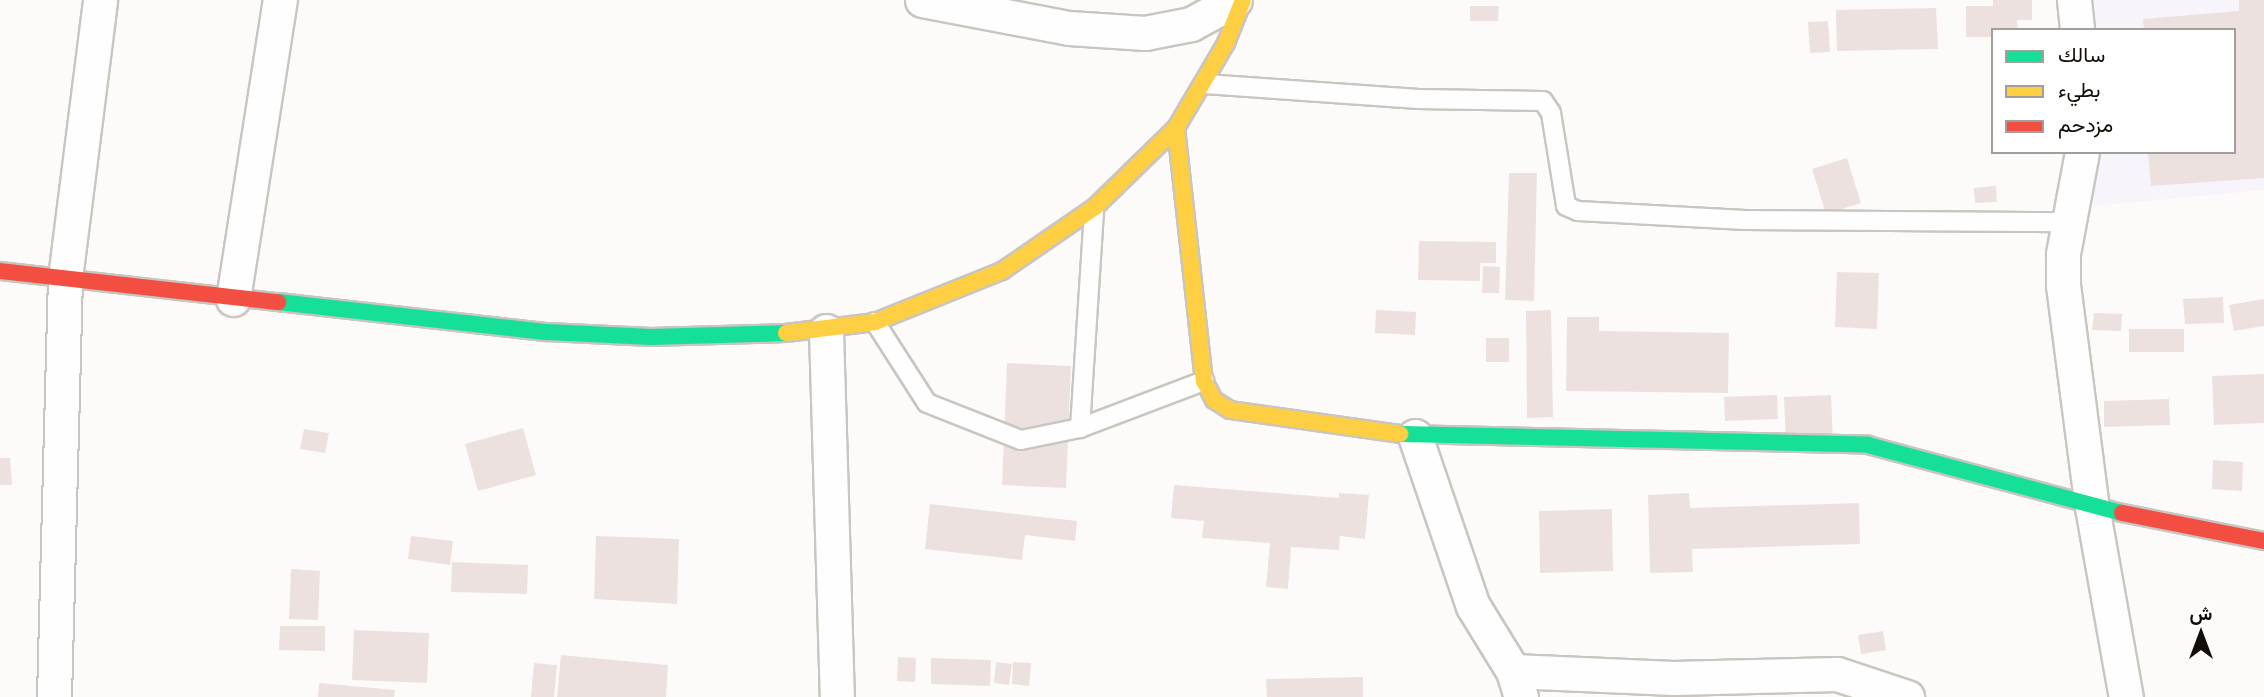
<!DOCTYPE html>
<html>
<head>
<meta charset="utf-8">
<style>
  body { margin:0 }
  #map { position:relative; width:2264px; height:697px; overflow:hidden; background:#fdfbf9; font-family:"Archivo Narrow",Vazirmatn,sans-serif }
  div>[style] { position:absolute }
  [style*='--x'] { left:calc(var(--x)*1px); top:calc(var(--y)*1px); width:calc(var(--w)*1px); rotate:calc(var(--a)*1deg) }
  .medical>* { inset:0; background:#f8f4fb }
  .building>* { inset:0; background:#ede1df }
  .roads { filter:drop-shadow(2px 0 #c9c5c0) drop-shadow(-2px 0 #c9c5c0) drop-shadow(0 2px #c9c5c0) drop-shadow(0 -2px #c9c5c0) }
  .lane>* { height:18px; margin:-9px; padding:0 9px; transform-origin:9px; border-radius:9px; background:#fffefe }
  .street>* { height:33px; margin:-16.5px; padding:0 16.5px; transform-origin:16.5px; border-radius:16.5px; background:#fffefe }
  .fast>* { height:16px; margin:-8px; padding:0 8px; transform-origin:8px; border-radius:8px; background:#16e098 }
  .slow>* { height:16px; margin:-8px; padding:0 8px; transform-origin:8px; border-radius:8px; background:#ffcf43 }
  .jam>* { height:16px; margin:-8px; padding:0 8px; transform-origin:8px; border-radius:8px; background:#f24e42 }
  span { translate:-50% -50%; white-space:nowrap; text-align:center; line-height:1.15; -webkit-text-stroke:6px #fff; paint-order:stroke }
  .legend { position:absolute; left:1991px; top:28px; width:245px; height:126px; box-sizing:border-box; background:#fff; border:2px solid #a19e9c; margin:0; padding:9px 12px; list-style:none; font-size:21px; color:#130d07 }
  .legend li { display:flex; align-items:center; gap:14px; height:35px }
  .legend b { width:35px; border:2px solid #a19e9c }
  .north { position:absolute; left:2166px; top:599px; width:70px; height:70px; -webkit-text-stroke:5px #fff; paint-order:stroke; rotate:0deg; font-size:19px; font-weight:700; line-height:28px; text-align:center; color:#130d07 }
  .north::after { content:''; display:block; margin:auto; width:24px; height:32px; background:#130d07; clip-path:polygon(50% 0,100% 100%,50% 72%,0 100%) }
</style>
</head>
<body>
<div id="map">
  <div class="medical">
    <div style="clip-path:polygon(2074px 0,2264px 0,2264px 190px,2094px 206px,2089px 152px,2234px 152px,2234px 30px,2077px 30px)"></div>
  </div>
  <div class="building">
    <div style="clip-path:polygon(1993px 0,2032px 0,2032px 20px,2017px 20px,2018px 30px,1993px 30px,1993px 37px,1966px 37px,1966px 6px,1993px 6px)"></div>
    <div style="clip-path:polygon(2239px 0,2264px 0,2264px 178px,2151px 186px,2148px 152px,2234px 152px,2234px 30px,2144px 30px,2143px 19px,2239px 11px)"></div>
    <div style="clip-path:polygon(1470px 6px,1499px 6px,1498px 21px,1470px 21px)"></div>
    <div style="clip-path:polygon(1936px 8px,1938px 49px,1837px 51px,1836px 10px)"></div>
    <div style="clip-path:polygon(1828px 21px,1830px 52px,1810px 53px,1808px 22px)"></div>
    <div style="clip-path:polygon(1847px 158px,1861px 203px,1826px 214px,1812px 169px)"></div>
    <div style="clip-path:polygon(1509px 173px,1537px 173px,1534px 301px,1505px 300px)"></div>
    <div style="clip-path:polygon(1996px 186px,1997px 202px,1975px 203px,1974px 188px)"></div>
    <div style="clip-path:polygon(1419px 241px,1496px 242px,1496px 263px,1480px 263px,1480px 281px,1418px 280px)"></div>
    <div style="clip-path:polygon(1483px 266px,1500px 267px,1499px 293px,1482px 293px)"></div>
    <div style="clip-path:polygon(1837px 272px,1879px 273px,1877px 329px,1835px 327px)"></div>
    <div style="clip-path:polygon(2223px 297px,2224px 323px,2185px 324px,2183px 299px)"></div>
    <div style="clip-path:polygon(2264px 299px,2264px 326px,2234px 331px,2229px 305px)"></div>
    <div style="clip-path:polygon(1376px 310px,1416px 312px,1415px 335px,1375px 333px)"></div>
    <div style="clip-path:polygon(1551px 310px,1553px 417px,1527px 418px,1526px 311px)"></div>
    <div style="clip-path:polygon(2094px 313px,2122px 314px,2121px 331px,2092px 330px)"></div>
    <div style="clip-path:polygon(1567px 317px,1599px 317px,1599px 331px,1729px 333px,1728px 393px,1566px 391px)"></div>
    <div style="clip-path:polygon(2129px 329px,2184px 329px,2184px 352px,2129px 352px)"></div>
    <div style="clip-path:polygon(1486px 338px,1509px 338px,1509px 362px,1486px 362px)"></div>
    <div style="clip-path:polygon(1007px 363px,1071px 366px,1066px 488px,1002px 485px)"></div>
    <div style="clip-path:polygon(2264px 374px,2264px 423px,2214px 425px,2212px 376px)"></div>
    <div style="clip-path:polygon(1777px 395px,1778px 419px,1725px 421px,1724px 397px)"></div>
    <div style="clip-path:polygon(1831px 395px,1833px 441px,1786px 444px,1784px 397px)"></div>
    <div style="clip-path:polygon(2169px 399px,2170px 425px,2104px 427px,2104px 401px)"></div>
    <div style="clip-path:polygon(523px 428px,536px 475px,478px 491px,465px 444px)"></div>
    <div style="clip-path:polygon(304px 429px,329px 433px,325px 453px,300px 449px)"></div>
    <div style="clip-path:polygon(0 458px,10px 458px,12px 485px,0 485px)"></div>
    <div style="clip-path:polygon(2213px 460px,2243px 462px,2242px 491px,2212px 489px)"></div>
    <div style="clip-path:polygon(1174px 485px,1339px 498px,1339px 493px,1369px 495px,1365px 539px,1340px 536px,1339px 550px,1291px 547px,1288px 589px,1266px 587px,1270px 543px,1202px 538px,1204px 521px,1171px 518px)"></div>
    <div style="clip-path:polygon(1689px 493px,1690px 508px,1859px 503px,1860px 544px,1692px 549px,1693px 572px,1650px 573px,1648px 495px)"></div>
    <div style="clip-path:polygon(930px 504px,1077px 521px,1075px 541px,1025px 535px,1022px 560px,925px 549px)"></div>
    <div style="clip-path:polygon(1612px 509px,1613px 571px,1540px 573px,1539px 511px)"></div>
    <div style="clip-path:polygon(411px 536px,453px 541px,450px 565px,408px 559px)"></div>
    <div style="clip-path:polygon(596px 536px,679px 539px,677px 604px,594px 599px)"></div>
    <div style="clip-path:polygon(452px 562px,528px 565px,527px 594px,451px 592px)"></div>
    <div style="clip-path:polygon(291px 569px,320px 571px,318px 620px,289px 619px)"></div>
    <div style="clip-path:polygon(280px 626px,325px 626px,325px 651px,279px 650px)"></div>
    <div style="clip-path:polygon(354px 630px,429px 633px,427px 683px,352px 680px)"></div>
    <div style="clip-path:polygon(1883px 631px,1886px 650px,1861px 654px,1858px 635px)"></div>
    <div style="clip-path:polygon(561px 655px,668px 665px,666px 697px,557px 697px)"></div>
    <div style="clip-path:polygon(898px 657px,916px 658px,915px 682px,897px 681px)"></div>
    <div style="clip-path:polygon(931px 658px,991px 660px,990px 686px,931px 684px)"></div>
    <div style="clip-path:polygon(996px 662px,1012px 664px,1009px 685px,994px 683px)"></div>
    <div style="clip-path:polygon(1013px 662px,1031px 663px,1029px 686px,1012px 684px)"></div>
    <div style="clip-path:polygon(534px 663px,557px 665px,554px 697px,531px 697px)"></div>
    <div style="clip-path:polygon(1363px 677px,1363px 697px,1267px 697px,1266px 679px)"></div>
    <div style="clip-path:polygon(319px 683px,395px 690px,394px 697px,318px 697px)"></div>
  </div>
  <div class="roads">
    <div class="lane">
      <div style="--x:1205;--y:84;--w:214;--a:4"></div>
      <div style="--x:1418;--y:99;--w:125;--a:0.9"></div>
      <div style="--x:1543;--y:101;--w:14;--a:56"></div>
      <div style="--x:1551;--y:113;--w:94;--a:80.8"></div>
      <div style="--x:1566;--y:206;--w:13;--a:23"></div>
      <div style="--x:1578;--y:211;--w:167;--a:3.1"></div>
      <div style="--x:1745;--y:220;--w:324;--a:0.4"></div>
      <div style="--x:875;--y:322;--w:96;--a:57.3"></div>
      <div style="--x:927;--y:403;--w:101;--a:21.5"></div>
      <div style="--x:1021;--y:440;--w:60;--a:-11.5"></div>
      <div style="--x:1080;--y:428;--w:218;--a:-86.3"></div>
      <div style="--x:1080;--y:428;--w:133;--a:-20.8"></div>
    </div>
    <div class="street">
      <div style="--x:922;--y:0;--w:150;--a:10.8"></div>
      <div style="--x:1069;--y:28;--w:76;--a:3.8"></div>
      <div style="--x:1145;--y:33;--w:47;--a:-11.1"></div>
      <div style="--x:1191;--y:24;--w:50;--a:-28.6"></div>
      <div style="--x:2074;--y:0;--w:30;--a:84"></div>
      <div style="--x:2082;--y:152;--w:104;--a:100.6"></div>
      <div style="--x:2063;--y:254;--w:31;--a:90"></div>
      <div style="--x:2063;--y:285;--w:224;--a:82.6"></div>
      <div style="--x:2092;--y:507;--w:193;--a:79.9"></div>
      <div style="--x:233;--y:299;--w:303;--a:-81.1"></div>
      <div style="--x:826;--y:331;--w:366;--a:88.3"></div>
      <div style="--x:1415;--y:436;--w:180;--a:71.2"></div>
      <div style="--x:1473;--y:606;--w:76;--a:58.4"></div>
      <div style="--x:1513;--y:671;--w:27;--a:73"></div>
      <div style="--x:1513;--y:671;--w:160;--a:2.5"></div>
      <div style="--x:1673;--y:678;--w:164;--a:-1.4"></div>
      <div style="--x:1837;--y:674;--w:74;--a:18.2"></div>
      <div style="--x:54;--y:697;--w:419;--a:-88.5"></div>
      <div style="--x:65;--y:278;--w:280;--a:-82.8"></div>
    </div>
    <div class="fast">
      <div style="--x:278;--y:302;--w:271;--a:6.4"></div>
      <div style="--x:547;--y:332;--w:104;--a:2.8"></div>
      <div style="--x:651;--y:337;--w:135;--a:-1.7"></div>
      <div style="--x:1400;--y:434;--w:468;--a:1.3"></div>
      <div style="--x:1868;--y:445;--w:263;--a:15"></div>
    </div>
    <div class="slow">
      <div style="--x:1176;--y:128;--w:255;--a:83.7"></div>
      <div style="--x:1204;--y:381;--w:21;--a:62"></div>
      <div style="--x:1214;--y:400;--w:19;--a:32"></div>
      <div style="--x:1230;--y:410;--w:172;--a:8"></div>
      <div style="--x:786;--y:333;--w:90;--a:-7"></div>
      <div style="--x:875;--y:322;--w:137;--a:-21.9"></div>
      <div style="--x:1002;--y:271;--w:113;--a:-34.5"></div>
      <div style="--x:1095;--y:207;--w:113;--a:-44.3"></div>
      <div style="--x:1176;--y:128;--w:99;--a:-59.5"></div>
      <div style="--x:1226;--y:43;--w:46;--a:-68.4"></div>
    </div>
    <div class="jam">
      <div style="--x:0;--y:271;--w:280;--a:6.4"></div>
      <div style="--x:2122;--y:513;--w:145;--a:11.2"></div>
    </div>
  </div>
  <ul class="legend">
  <li><b style="height:9px;background:#16e098"></b>سالك</li>
  <li><b style="height:9px;background:#ffcf43"></b>بطيء</li>
  <li><b style="height:9px;background:#f24e42"></b>مزدحم</li>
  </ul>
  <div class="north">ش</div>
</div>
</body>
</html>
